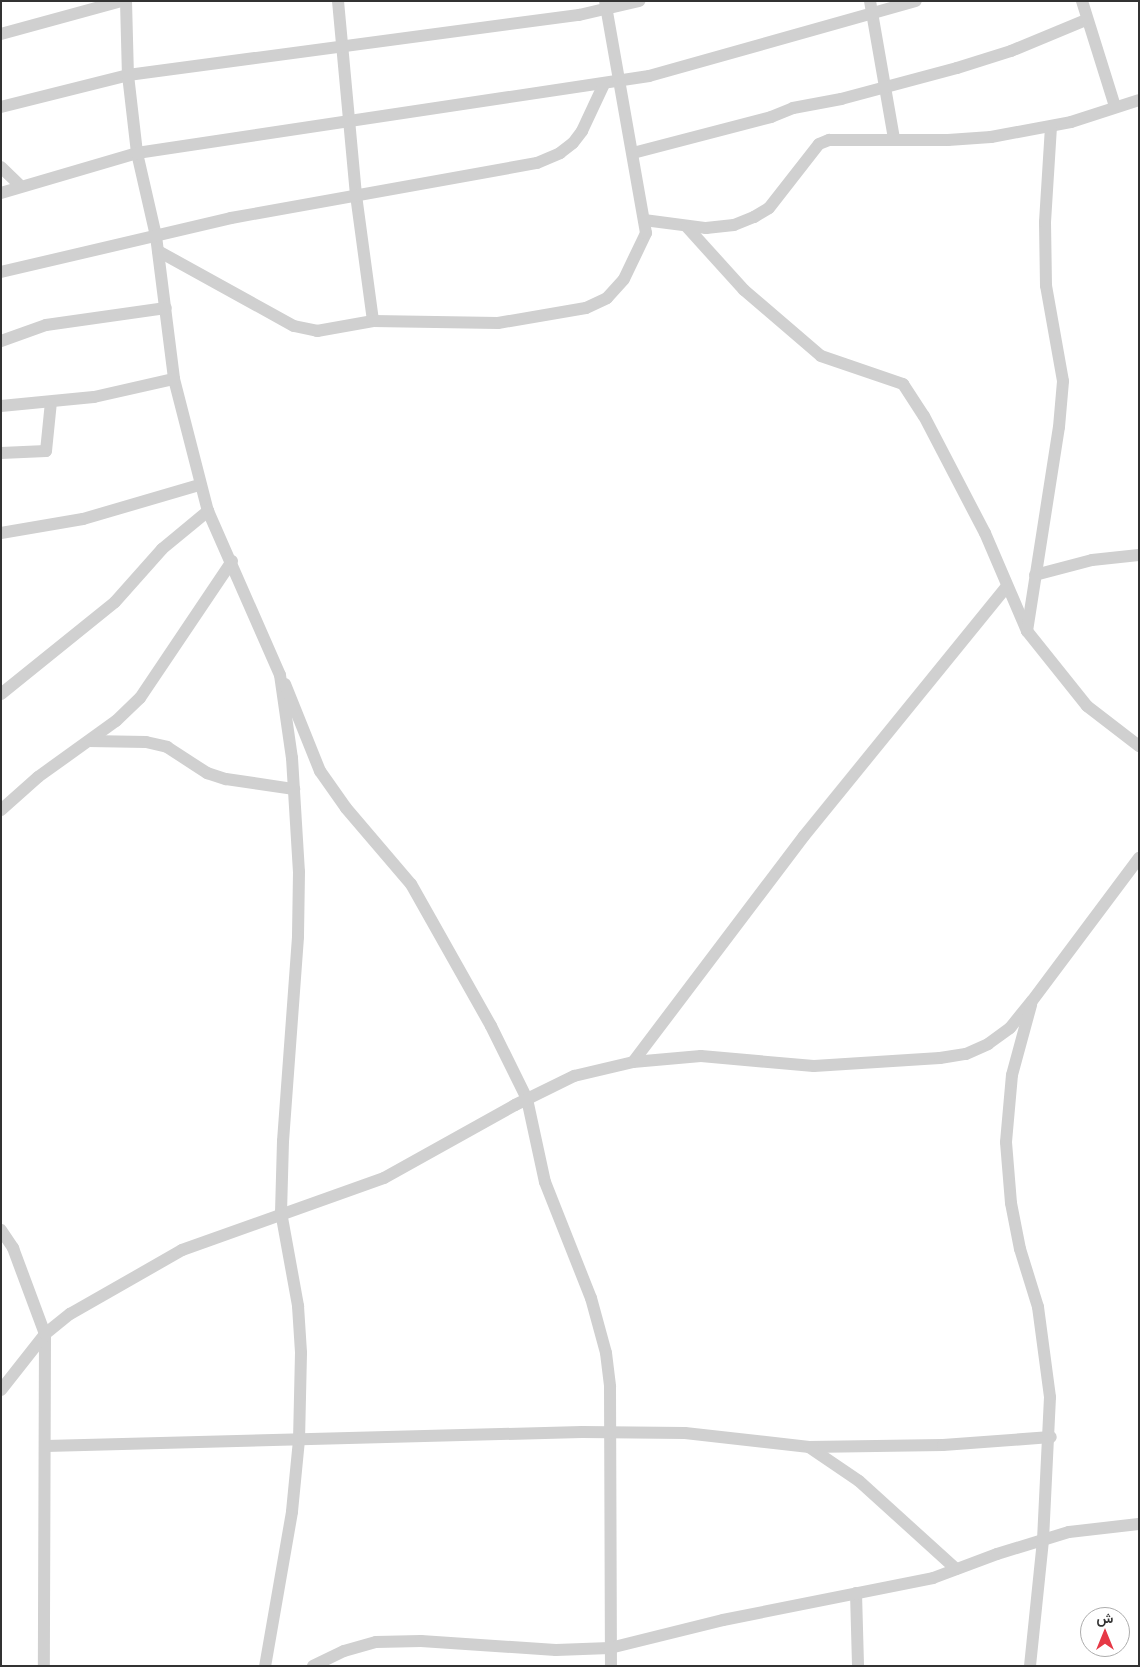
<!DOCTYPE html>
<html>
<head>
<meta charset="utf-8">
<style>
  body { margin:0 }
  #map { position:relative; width:1140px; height:1667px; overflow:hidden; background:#fff; font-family:"Asap Condensed",Vazirmatn,sans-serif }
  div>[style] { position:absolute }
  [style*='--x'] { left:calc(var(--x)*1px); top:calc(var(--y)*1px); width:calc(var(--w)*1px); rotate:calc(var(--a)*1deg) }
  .minor>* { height:12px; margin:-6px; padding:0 6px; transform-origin:6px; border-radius:6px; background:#d0d0d0 }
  span { translate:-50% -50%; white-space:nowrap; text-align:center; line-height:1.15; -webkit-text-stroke:5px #fff; paint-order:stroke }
  .frame { position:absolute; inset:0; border:2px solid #333; pointer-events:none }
  .north { position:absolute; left:1080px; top:1607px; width:50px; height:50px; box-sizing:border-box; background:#fff; border:1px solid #adadad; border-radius:50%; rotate:0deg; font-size:14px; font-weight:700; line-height:20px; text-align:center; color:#333 }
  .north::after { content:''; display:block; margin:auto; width:18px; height:22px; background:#e63946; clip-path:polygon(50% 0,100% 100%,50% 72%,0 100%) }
</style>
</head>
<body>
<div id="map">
  <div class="minor">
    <div style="--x:126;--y:1;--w:74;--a:88.5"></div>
    <div style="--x:128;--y:75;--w:79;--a:83.4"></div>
    <div style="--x:137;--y:153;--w:85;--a:77.1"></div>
    <div style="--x:156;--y:236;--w:144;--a:82.8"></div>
    <div style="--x:174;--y:379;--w:136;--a:75.6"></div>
    <div style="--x:208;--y:511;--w:179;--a:66.3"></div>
    <div style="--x:280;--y:675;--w:84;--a:81.8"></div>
    <div style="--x:292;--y:758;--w:114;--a:86.5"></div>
    <div style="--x:299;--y:872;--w:65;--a:90.9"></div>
    <div style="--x:298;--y:937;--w:205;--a:94.2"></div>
    <div style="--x:283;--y:1141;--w:71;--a:91.6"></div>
    <div style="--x:281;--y:1212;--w:96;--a:79.7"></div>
    <div style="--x:298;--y:1306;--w:47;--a:86.3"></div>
    <div style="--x:301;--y:1353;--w:87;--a:91.3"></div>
    <div style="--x:299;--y:1440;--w:72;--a:95.6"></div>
    <div style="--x:292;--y:1512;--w:156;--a:99.9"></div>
    <div style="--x:338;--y:1;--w:195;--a:84.7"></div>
    <div style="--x:356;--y:195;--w:127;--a:82.3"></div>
    <div style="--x:870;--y:1;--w:140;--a:80.1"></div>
    <div style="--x:1082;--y:1;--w:110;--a:72.6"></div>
    <div style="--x:1;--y:34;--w:125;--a:-15.3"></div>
    <div style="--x:1;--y:107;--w:131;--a:-14.1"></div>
    <div style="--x:128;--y:75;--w:455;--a:-7.6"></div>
    <div style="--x:579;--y:15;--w:62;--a:-13.1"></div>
    <div style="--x:633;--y:153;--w:143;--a:-14.6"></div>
    <div style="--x:771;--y:117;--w:24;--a:-22"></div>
    <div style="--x:793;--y:108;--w:49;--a:-10.6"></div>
    <div style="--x:841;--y:99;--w:120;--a:-15"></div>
    <div style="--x:957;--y:68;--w:57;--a:-17.5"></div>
    <div style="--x:1011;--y:51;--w:81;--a:-22.5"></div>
    <div style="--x:1;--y:167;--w:28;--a:44"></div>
    <div style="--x:1;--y:193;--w:142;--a:-16.4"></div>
    <div style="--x:137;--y:153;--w:518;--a:-8.55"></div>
    <div style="--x:649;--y:76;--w:277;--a:-15.7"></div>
    <div style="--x:644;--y:220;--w:63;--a:7.4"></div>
    <div style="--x:706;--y:228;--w:28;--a:-6"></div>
    <div style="--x:734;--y:225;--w:22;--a:-22"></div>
    <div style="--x:754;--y:217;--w:17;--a:-31"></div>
    <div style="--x:769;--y:208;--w:81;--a:-52"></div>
    <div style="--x:819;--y:144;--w:11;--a:-22"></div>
    <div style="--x:829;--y:140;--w:119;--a:0"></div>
    <div style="--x:948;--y:140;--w:43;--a:-4"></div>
    <div style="--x:991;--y:137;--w:81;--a:-10.6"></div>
    <div style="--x:1071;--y:122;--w:71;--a:-17.9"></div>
    <div style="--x:687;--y:227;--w:85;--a:47.9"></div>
    <div style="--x:744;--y:290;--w:101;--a:40.6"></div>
    <div style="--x:821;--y:356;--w:87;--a:18.9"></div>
    <div style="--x:903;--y:384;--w:38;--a:57"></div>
    <div style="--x:924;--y:416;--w:132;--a:62.5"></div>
    <div style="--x:985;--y:533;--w:107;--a:66.8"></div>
    <div style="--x:1027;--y:631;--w:96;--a:51.3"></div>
    <div style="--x:1087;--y:706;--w:66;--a:37.6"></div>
    <div style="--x:158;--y:251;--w:155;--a:28.9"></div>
    <div style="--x:294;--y:326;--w:24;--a:12"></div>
    <div style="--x:317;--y:331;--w:57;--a:-10.1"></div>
    <div style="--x:373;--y:321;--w:125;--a:0.9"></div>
    <div style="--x:498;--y:323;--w:89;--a:-9.7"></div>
    <div style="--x:586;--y:308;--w:23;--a:-25"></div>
    <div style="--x:607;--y:298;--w:25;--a:-48"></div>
    <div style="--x:624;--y:279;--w:51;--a:-64.4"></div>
    <div style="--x:646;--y:233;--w:236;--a:-100"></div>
    <div style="--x:1;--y:272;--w:236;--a:-13.2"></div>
    <div style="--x:231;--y:218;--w:311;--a:-10.2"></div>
    <div style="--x:537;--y:163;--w:25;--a:-23"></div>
    <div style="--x:560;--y:153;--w:16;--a:-38"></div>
    <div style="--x:573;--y:143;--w:15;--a:-53"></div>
    <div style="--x:582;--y:131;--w:52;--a:-64.9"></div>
    <div style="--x:1;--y:341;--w:48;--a:-19.6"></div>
    <div style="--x:46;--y:325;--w:121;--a:-8.1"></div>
    <div style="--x:1;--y:406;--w:93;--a:-5.5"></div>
    <div style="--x:94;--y:397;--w:82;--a:-12.7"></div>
    <div style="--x:1;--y:453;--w:45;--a:-2.5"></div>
    <div style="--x:46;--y:451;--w:49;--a:-84.2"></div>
    <div style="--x:1;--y:533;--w:83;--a:-9.7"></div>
    <div style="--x:83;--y:519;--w:121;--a:-16.3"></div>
    <div style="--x:1035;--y:575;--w:59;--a:-14.7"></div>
    <div style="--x:1092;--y:560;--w:47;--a:-6.1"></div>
    <div style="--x:1027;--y:631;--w:206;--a:-81.1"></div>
    <div style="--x:1059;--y:427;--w:46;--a:-85"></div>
    <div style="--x:1063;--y:381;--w:97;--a:-100.1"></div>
    <div style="--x:1046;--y:286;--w:64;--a:-90.9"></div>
    <div style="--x:1045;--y:222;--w:95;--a:-86.4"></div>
    <div style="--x:285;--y:684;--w:94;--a:68.1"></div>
    <div style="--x:320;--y:771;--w:45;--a:54.9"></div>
    <div style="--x:346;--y:808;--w:100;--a:49.5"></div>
    <div style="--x:411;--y:884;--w:163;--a:60.6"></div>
    <div style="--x:491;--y:1026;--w:81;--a:63.7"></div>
    <div style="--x:527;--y:1099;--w:85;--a:77.8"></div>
    <div style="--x:545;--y:1182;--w:125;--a:68.4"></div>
    <div style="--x:591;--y:1298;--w:57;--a:74.7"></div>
    <div style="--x:606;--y:1353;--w:34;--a:83"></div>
    <div style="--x:610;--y:1387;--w:279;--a:89.8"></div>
    <div style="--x:1;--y:694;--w:146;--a:-38.9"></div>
    <div style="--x:115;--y:602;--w:71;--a:-48.4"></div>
    <div style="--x:162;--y:549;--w:60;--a:-39.6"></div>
    <div style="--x:89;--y:741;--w:57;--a:1"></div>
    <div style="--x:146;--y:742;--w:22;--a:13"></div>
    <div style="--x:167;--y:747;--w:48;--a:33"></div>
    <div style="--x:207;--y:773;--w:20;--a:18"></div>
    <div style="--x:226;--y:779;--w:69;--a:8.4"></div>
    <div style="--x:1;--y:810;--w:50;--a:-41.7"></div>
    <div style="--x:38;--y:777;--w:96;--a:-35.7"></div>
    <div style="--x:116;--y:721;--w:33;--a:-44"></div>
    <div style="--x:140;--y:698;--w:165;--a:-56.1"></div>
    <div style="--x:633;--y:1062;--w:283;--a:-52.9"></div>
    <div style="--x:804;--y:836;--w:321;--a:-50.9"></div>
    <div style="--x:1;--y:1230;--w:22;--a:56"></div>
    <div style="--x:13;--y:1248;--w:92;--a:69.6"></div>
    <div style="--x:45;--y:1334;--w:332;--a:90.2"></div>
    <div style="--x:1;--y:1390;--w:71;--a:-51.8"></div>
    <div style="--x:45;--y:1334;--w:32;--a:-39"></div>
    <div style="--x:70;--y:1314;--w:129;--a:-29.7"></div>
    <div style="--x:182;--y:1250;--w:214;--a:-19.6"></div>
    <div style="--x:384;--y:1178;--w:150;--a:-29.1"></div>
    <div style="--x:515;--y:1105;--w:66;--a:-26.2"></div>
    <div style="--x:574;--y:1076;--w:61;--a:-13.3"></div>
    <div style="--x:633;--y:1062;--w:68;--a:-5"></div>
    <div style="--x:701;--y:1056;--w:113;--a:5.1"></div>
    <div style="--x:814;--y:1066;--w:126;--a:-3.6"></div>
    <div style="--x:940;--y:1058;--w:26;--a:-9"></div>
    <div style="--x:966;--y:1054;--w:24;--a:-24"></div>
    <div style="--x:988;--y:1044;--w:27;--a:-36"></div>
    <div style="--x:1010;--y:1028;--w:35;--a:-51"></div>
    <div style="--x:1032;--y:1001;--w:179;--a:-53.2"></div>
    <div style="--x:46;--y:1446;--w:536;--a:-1.5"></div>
    <div style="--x:582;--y:1432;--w:103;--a:0.6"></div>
    <div style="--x:685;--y:1433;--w:125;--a:6.4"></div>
    <div style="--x:809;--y:1447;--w:134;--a:-0.9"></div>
    <div style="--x:943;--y:1445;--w:108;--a:-4.2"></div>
    <div style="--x:809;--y:1447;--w:60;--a:34.2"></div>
    <div style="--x:859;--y:1481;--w:131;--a:42.2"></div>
    <div style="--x:856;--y:1593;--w:73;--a:88.4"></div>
    <div style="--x:313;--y:1666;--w:34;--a:-26"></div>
    <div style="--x:344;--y:1651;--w:33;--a:-16"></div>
    <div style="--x:376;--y:1642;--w:45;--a:-1.3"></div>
    <div style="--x:421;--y:1641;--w:135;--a:3.8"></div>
    <div style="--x:556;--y:1650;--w:54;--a:-2.1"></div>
    <div style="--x:610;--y:1648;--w:116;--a:-13.9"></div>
    <div style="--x:723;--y:1620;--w:214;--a:-11.3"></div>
    <div style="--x:933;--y:1578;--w:68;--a:-20.6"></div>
    <div style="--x:997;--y:1554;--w:75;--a:-17"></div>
    <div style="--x:1069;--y:1532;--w:70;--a:-6.5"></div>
    <div style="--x:1030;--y:1666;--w:127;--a:-84.1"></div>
    <div style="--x:1043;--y:1540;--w:143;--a:-87.2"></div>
    <div style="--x:1050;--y:1397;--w:91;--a:-97.6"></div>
    <div style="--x:1038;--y:1307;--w:61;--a:-107.2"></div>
    <div style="--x:1020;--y:1249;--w:47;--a:-101.1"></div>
    <div style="--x:1011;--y:1203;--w:61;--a:-94.7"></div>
    <div style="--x:1006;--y:1142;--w:67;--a:-84.9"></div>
    <div style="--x:1012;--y:1075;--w:73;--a:-74.8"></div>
  </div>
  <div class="frame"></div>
  <div class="north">ش</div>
</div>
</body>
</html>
